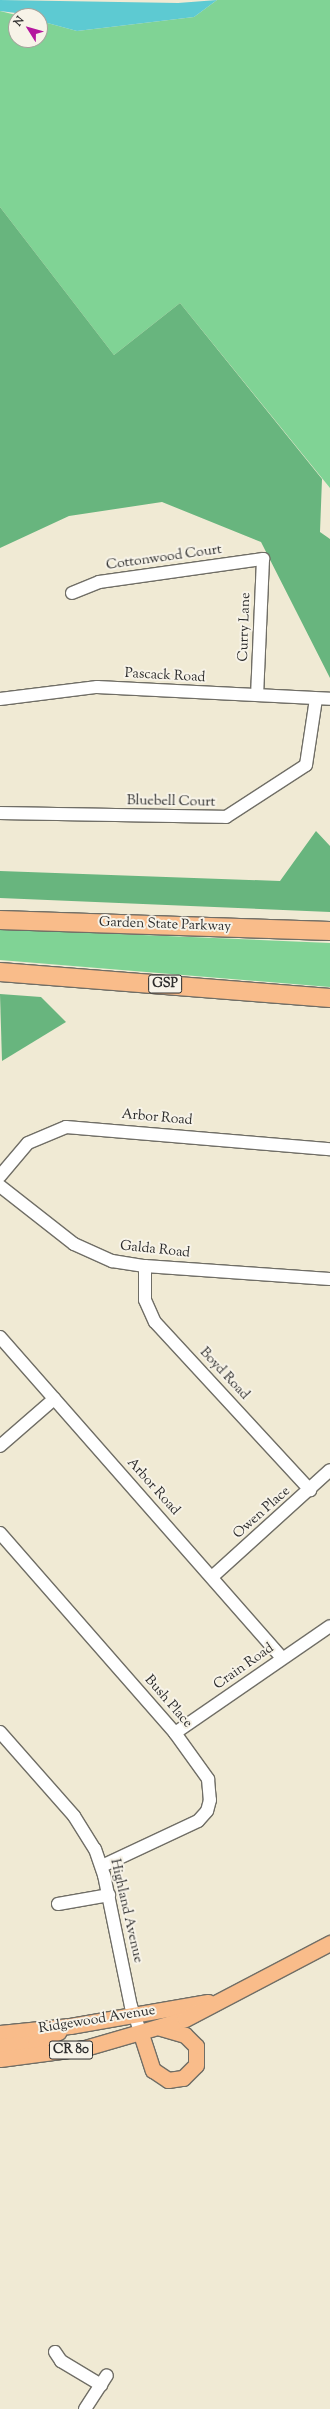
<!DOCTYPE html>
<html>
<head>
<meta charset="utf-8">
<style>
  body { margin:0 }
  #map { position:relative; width:330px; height:2409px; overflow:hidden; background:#f0ead4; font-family:"Sorts Mill Goudy",serif }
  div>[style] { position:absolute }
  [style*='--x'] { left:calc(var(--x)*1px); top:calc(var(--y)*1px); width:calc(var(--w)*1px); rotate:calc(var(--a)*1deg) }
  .green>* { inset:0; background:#80d395 }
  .forest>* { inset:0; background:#68b57e }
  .water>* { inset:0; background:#5dcad2 }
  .roads { filter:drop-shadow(1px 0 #706e66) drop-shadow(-1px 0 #706e66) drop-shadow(0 1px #706e66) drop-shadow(0 -1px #706e66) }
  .minor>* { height:12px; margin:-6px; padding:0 6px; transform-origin:6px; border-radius:6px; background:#fff }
  .major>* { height:15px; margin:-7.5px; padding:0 7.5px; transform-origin:7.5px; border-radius:7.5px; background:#f9bc8a }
  .highway>* { height:18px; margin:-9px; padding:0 9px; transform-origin:9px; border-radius:9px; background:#f9bc8a }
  span { translate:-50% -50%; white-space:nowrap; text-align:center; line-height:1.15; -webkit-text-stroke:4px #f7f3e8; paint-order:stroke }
  .shield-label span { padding:1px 3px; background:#f7f3e8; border:1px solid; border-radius:3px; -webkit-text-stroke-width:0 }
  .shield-label { font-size:13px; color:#2b2b2b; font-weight:700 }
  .street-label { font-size:14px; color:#2b2b2b }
  .north { position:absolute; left:8px; top:8px; width:40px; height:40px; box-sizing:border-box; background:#f7f3e8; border:1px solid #a5a39c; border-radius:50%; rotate:307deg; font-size:11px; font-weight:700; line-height:16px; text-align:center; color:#2b2b2b }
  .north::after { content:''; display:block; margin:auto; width:14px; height:18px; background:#b5179e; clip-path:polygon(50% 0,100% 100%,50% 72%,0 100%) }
</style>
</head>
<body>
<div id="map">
  <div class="green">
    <div style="clip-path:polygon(217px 0,330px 0,330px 488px,180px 303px,114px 355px,0 207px,0 11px,20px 16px,16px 16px,16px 40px,40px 40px,40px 21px,77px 31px,194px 17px)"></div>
    <div style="clip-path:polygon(0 929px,330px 943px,330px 987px,0 960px)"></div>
  </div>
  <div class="forest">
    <div style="clip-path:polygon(0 207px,114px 355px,180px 303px,322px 479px,320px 532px,330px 539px,330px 678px,261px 542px,162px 502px,69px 516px,0 548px)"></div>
    <div style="clip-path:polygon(316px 831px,330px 846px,330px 912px,0 898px,0 871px,280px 881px)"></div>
    <div style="clip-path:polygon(0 994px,41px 997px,66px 1022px,2px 1061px)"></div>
  </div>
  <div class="water">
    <div style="clip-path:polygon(0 0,178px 3px,217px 0,194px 17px,77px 31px,40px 21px,40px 16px,0 11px)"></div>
  </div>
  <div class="roads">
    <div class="minor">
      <div style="--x:72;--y:593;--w:29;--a:-22"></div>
      <div style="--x:99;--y:582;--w:166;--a:-8"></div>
      <div style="--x:263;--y:559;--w:136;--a:92.5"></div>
      <div style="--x:0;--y:699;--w:98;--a:-7.1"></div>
      <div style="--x:97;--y:687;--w:233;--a:2.9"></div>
      <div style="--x:0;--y:813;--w:226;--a:1"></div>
      <div style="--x:226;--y:817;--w:95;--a:-33"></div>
      <div style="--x:306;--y:765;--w:67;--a:-81.4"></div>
      <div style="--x:0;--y:1176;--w:43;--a:-49.7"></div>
      <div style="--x:28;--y:1143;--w:41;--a:-22.8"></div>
      <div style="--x:66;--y:1127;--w:265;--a:4.8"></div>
      <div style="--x:0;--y:1186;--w:94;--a:38.1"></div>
      <div style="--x:74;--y:1244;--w:42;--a:24.1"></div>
      <div style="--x:112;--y:1261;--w:33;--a:9"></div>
      <div style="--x:145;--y:1266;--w:185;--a:4"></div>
      <div style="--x:145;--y:1266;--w:34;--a:90"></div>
      <div style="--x:145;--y:1300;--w:24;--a:66"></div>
      <div style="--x:155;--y:1322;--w:229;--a:47.3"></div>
      <div style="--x:0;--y:1337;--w:427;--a:48.7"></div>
      <div style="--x:0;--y:1446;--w:72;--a:-41"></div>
      <div style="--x:0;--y:1533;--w:266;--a:48.8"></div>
      <div style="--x:175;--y:1733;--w:57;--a:54.3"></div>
      <div style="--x:208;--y:1779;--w:21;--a:85"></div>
      <div style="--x:210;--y:1800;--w:11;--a:105"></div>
      <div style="--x:207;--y:1811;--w:13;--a:132"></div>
      <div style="--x:198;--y:1821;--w:106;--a:154.9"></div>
      <div style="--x:212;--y:1577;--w:159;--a:-42.2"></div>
      <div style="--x:0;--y:1732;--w:112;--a:48.6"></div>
      <div style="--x:74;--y:1816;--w:39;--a:58"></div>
      <div style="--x:95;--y:1849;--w:28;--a:71"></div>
      <div style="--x:104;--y:1875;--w:134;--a:78.4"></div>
      <div style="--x:131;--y:2006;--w:30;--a:70"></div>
      <div style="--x:175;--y:1733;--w:188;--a:-34.6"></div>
      <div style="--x:58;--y:1904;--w:52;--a:-10"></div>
      <div style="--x:55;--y:2352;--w:11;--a:56"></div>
      <div style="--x:61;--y:2361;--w:47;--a:31"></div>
      <div style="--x:85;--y:2409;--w:40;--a:-57.1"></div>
    </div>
    <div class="major">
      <div style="--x:0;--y:2033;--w:70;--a:-5.7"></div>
      <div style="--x:70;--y:2026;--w:140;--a:-9.9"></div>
      <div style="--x:141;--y:2034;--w:38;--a:72"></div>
      <div style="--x:153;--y:2070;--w:18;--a:34"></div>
      <div style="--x:168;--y:2080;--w:15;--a:-8"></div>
      <div style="--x:183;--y:2078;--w:18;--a:-45"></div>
      <div style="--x:196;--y:2065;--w:19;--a:-90"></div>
      <div style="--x:196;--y:2046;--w:16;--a:-135"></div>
      <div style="--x:185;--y:2035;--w:26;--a:-164"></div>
      <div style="--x:0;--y:2046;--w:35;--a:-5"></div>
      <div style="--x:35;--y:2043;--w:26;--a:-25"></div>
      <div style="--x:0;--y:2059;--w:86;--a:-7.4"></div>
      <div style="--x:85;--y:2048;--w:104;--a:-16.2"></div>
      <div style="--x:185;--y:2019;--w:164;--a:-27.7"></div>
    </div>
    <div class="highway">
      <div style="--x:0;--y:920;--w:330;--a:1.9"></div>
      <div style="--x:0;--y:972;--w:331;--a:4.5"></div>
    </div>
  </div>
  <div class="shield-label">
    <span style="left:165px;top:984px">GSP</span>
    <span style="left:71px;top:2050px">CR 80</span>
  </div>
  <div class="street-label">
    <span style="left:164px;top:558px;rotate:-8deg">Cottonwood Court</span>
    <span style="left:245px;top:627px;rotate:-88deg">Curry Lane</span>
    <span style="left:165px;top:676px;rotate:3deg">Pascack Road</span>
    <span style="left:171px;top:802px;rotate:1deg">Bluebell Court</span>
    <span style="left:165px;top:925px;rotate:2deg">Garden State Parkway</span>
    <span style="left:157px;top:1118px;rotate:5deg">Arbor Road</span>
    <span style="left:155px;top:1250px;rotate:6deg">Galda Road</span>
    <span style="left:224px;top:1374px;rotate:47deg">Boyd Road</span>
    <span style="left:153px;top:1487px;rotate:48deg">Arbor Road</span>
    <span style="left:262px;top:1513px;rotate:-42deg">Owen Place</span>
    <span style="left:244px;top:1667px;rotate:-35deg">Crain Road</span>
    <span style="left:168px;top:1702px;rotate:49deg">Bush Place</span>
    <span style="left:126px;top:1911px;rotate:77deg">Highland Avenue</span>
    <span style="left:97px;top:2020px;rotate:-9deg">Ridgewood Avenue</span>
  </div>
  <div class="north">N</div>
</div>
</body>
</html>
